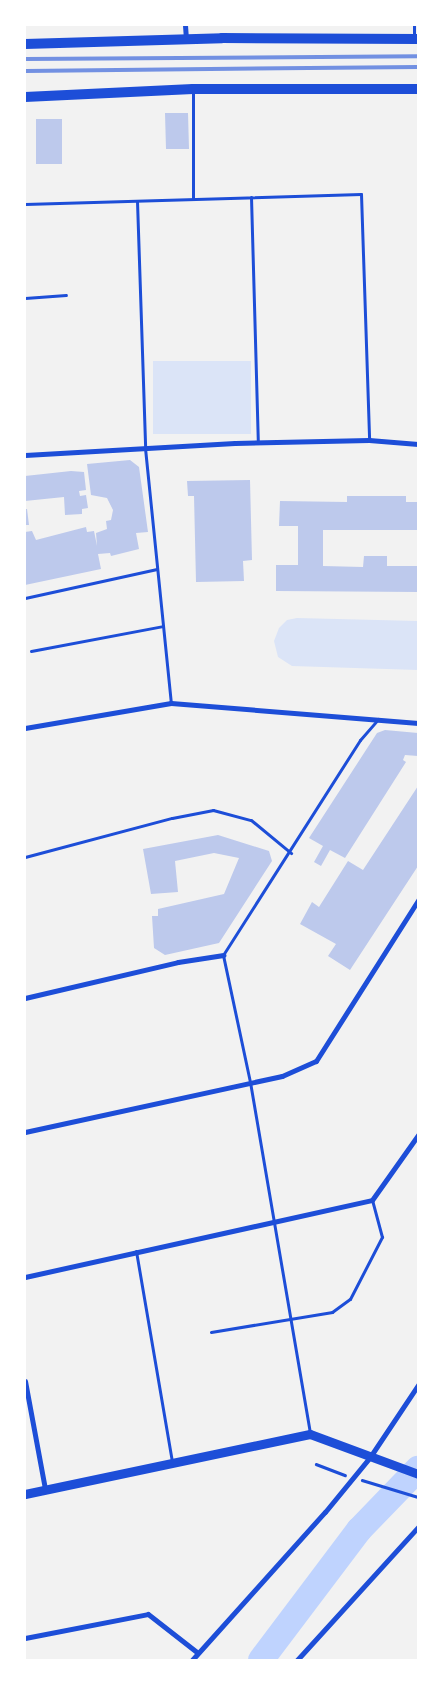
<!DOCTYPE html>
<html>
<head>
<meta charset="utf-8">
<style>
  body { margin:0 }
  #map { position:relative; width:443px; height:1685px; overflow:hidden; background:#f2f2f2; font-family:Ubuntu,sans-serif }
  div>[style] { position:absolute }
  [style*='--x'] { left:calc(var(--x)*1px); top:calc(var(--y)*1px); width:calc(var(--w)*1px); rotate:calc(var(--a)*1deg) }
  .green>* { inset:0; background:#dbe4f7 }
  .river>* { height:26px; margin:-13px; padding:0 13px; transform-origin:13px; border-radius:13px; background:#bfd3fe }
  .building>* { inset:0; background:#bdc9ec }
  .path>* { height:2.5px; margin:-1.25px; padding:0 1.25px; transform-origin:1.25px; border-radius:1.25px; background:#1d4ed8 }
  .service>* { height:3px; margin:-1.5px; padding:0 1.5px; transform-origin:1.5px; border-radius:1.5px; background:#1d4ed8 }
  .minor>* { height:5px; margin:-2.5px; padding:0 2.5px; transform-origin:2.5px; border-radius:2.5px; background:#1d4ed8 }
  .tertiary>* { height:9px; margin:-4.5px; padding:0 4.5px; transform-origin:4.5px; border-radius:4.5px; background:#1d4ed8 }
  .secondary>* { height:10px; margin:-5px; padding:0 5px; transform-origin:5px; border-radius:5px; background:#1d4ed8 }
  .rail>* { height:4px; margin:-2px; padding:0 2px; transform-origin:2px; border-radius:2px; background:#7290e2 }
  span { translate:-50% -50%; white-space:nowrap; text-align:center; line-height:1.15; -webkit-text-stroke:4px #fff; paint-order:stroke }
  .frame { position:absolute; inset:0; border:26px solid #fff; pointer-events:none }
</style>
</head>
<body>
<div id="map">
  <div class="green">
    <div style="clip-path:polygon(153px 361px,251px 361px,251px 434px,153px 434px)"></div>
    <div style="clip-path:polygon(297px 618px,418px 621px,418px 670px,292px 666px,278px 657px,274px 641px,279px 628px,287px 620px)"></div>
  </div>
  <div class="river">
    <div style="--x:261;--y:1660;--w:163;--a:-53"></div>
    <div style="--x:359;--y:1530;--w:85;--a:-46"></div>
  </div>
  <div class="building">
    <div style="clip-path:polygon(165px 113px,188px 113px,189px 149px,166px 149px)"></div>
    <div style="clip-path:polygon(36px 119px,62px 119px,62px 164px,36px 164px)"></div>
    <div style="clip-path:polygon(130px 460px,139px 467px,148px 532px,136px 533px,139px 549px,111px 556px,110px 553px,98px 554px,101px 569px,25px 585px,25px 532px,32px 531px,36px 540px,86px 527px,87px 532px,94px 531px,97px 546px,96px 533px,107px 529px,106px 521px,111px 520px,113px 510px,107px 498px,91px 495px,87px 464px)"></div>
    <div style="clip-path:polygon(71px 471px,84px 472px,86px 490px,79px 491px,80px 496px,86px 495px,88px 508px,82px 509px,82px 514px,65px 515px,64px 497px,25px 501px,25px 476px)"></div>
    <div style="clip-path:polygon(250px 480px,252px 560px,243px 561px,244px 581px,196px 582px,194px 496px,188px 496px,187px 481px)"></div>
    <div style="clip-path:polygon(347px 496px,406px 496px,406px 502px,418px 502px,418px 530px,323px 530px,323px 566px,363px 567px,364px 556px,387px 556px,387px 566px,418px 566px,418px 592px,276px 591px,276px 565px,298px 565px,298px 526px,279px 526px,280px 501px,347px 502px)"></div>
    <div style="clip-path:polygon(25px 509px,27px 509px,29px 525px,25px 525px)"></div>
    <div style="clip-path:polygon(385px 730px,418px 733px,418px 756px,405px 755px,403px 760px,406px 762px,345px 858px,330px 850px,321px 866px,314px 862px,323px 846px,309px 838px,377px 733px)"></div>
    <div style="clip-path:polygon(418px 786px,418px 866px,350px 970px,328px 956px,336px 944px,300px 924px,312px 902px,319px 907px,348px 861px,363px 870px)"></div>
    <div style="clip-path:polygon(218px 835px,269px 851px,272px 861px,219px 943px,165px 955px,154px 948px,152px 916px,158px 916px,158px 909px,224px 894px,239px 858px,214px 853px,175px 861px,178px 892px,151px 894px,143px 849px)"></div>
  </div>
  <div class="path">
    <div style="--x:316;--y:1464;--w:31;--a:21"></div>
    <div style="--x:362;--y:1480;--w:59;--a:16.9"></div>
  </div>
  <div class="service">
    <div style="--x:414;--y:36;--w:11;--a:-90"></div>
    <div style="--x:193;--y:92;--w:107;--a:90"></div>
    <div style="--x:251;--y:197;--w:246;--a:88.4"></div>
    <div style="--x:137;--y:201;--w:247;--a:88.1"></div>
    <div style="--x:145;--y:448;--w:256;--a:84.2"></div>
    <div style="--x:25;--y:204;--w:336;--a:-1.7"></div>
    <div style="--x:361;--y:194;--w:246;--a:88.1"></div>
    <div style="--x:25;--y:298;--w:41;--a:-4.2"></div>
    <div style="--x:25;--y:598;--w:135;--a:-12.4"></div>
    <div style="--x:31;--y:651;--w:134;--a:-10.7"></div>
    <div style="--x:25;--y:857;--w:152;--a:-14.9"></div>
    <div style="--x:172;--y:818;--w:42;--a:-11"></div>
    <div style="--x:213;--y:810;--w:39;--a:15"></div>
    <div style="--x:251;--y:820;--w:52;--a:39.5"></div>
    <div style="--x:136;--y:1251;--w:214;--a:80.3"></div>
    <div style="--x:211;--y:1332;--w:123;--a:-9.4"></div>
    <div style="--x:332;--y:1312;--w:22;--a:-36"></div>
    <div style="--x:350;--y:1299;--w:70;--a:-62.7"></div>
    <div style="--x:382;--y:1237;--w:38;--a:-105"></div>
    <div style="--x:310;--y:1433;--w:356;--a:-99.7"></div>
    <div style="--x:250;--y:1082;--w:130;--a:-102"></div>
    <div style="--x:223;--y:955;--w:255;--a:-57.5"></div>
    <div style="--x:360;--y:740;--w:28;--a:-49"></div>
  </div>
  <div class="minor">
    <div style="--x:185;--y:25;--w:14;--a:86"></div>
    <div style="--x:25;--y:455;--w:210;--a:-3.3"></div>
    <div style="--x:235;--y:443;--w:134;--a:-1.3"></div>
    <div style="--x:369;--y:440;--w:49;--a:4.7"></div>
    <div style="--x:25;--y:728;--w:148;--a:-9.7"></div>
    <div style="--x:171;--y:703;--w:248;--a:4.6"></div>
    <div style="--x:25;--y:998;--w:157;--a:-13.2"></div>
    <div style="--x:178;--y:962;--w:46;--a:-8.8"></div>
    <div style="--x:25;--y:1132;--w:263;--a:-12.3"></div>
    <div style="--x:282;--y:1076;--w:37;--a:-24"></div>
    <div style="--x:316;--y:1061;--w:191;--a:-57.6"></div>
    <div style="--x:25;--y:1277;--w:355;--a:-12.5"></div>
    <div style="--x:372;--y:1200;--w:80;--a:-54.7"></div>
    <div style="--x:25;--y:1381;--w:110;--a:79.5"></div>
    <div style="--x:25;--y:1638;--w:125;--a:-11"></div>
    <div style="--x:148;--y:1614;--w:63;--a:38"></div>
    <div style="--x:192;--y:1660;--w:199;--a:-48.1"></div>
    <div style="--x:325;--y:1512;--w:71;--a:-50.7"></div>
    <div style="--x:370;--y:1457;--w:87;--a:-56.3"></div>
    <div style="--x:297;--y:1660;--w:180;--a:-47.7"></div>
  </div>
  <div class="tertiary">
    <div style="--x:25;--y:1494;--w:291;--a:-11.9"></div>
    <div style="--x:310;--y:1434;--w:115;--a:20.3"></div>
  </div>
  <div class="secondary">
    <div style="--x:25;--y:44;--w:197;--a:-1.7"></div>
    <div style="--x:222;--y:38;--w:196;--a:0.3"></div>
    <div style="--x:25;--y:97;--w:168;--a:-2.7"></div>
    <div style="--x:193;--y:89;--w:225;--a:0"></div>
  </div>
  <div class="rail">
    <div style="--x:25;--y:59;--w:393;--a:-0.4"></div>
    <div style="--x:25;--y:71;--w:393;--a:-0.6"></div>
  </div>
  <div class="frame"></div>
</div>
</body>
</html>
